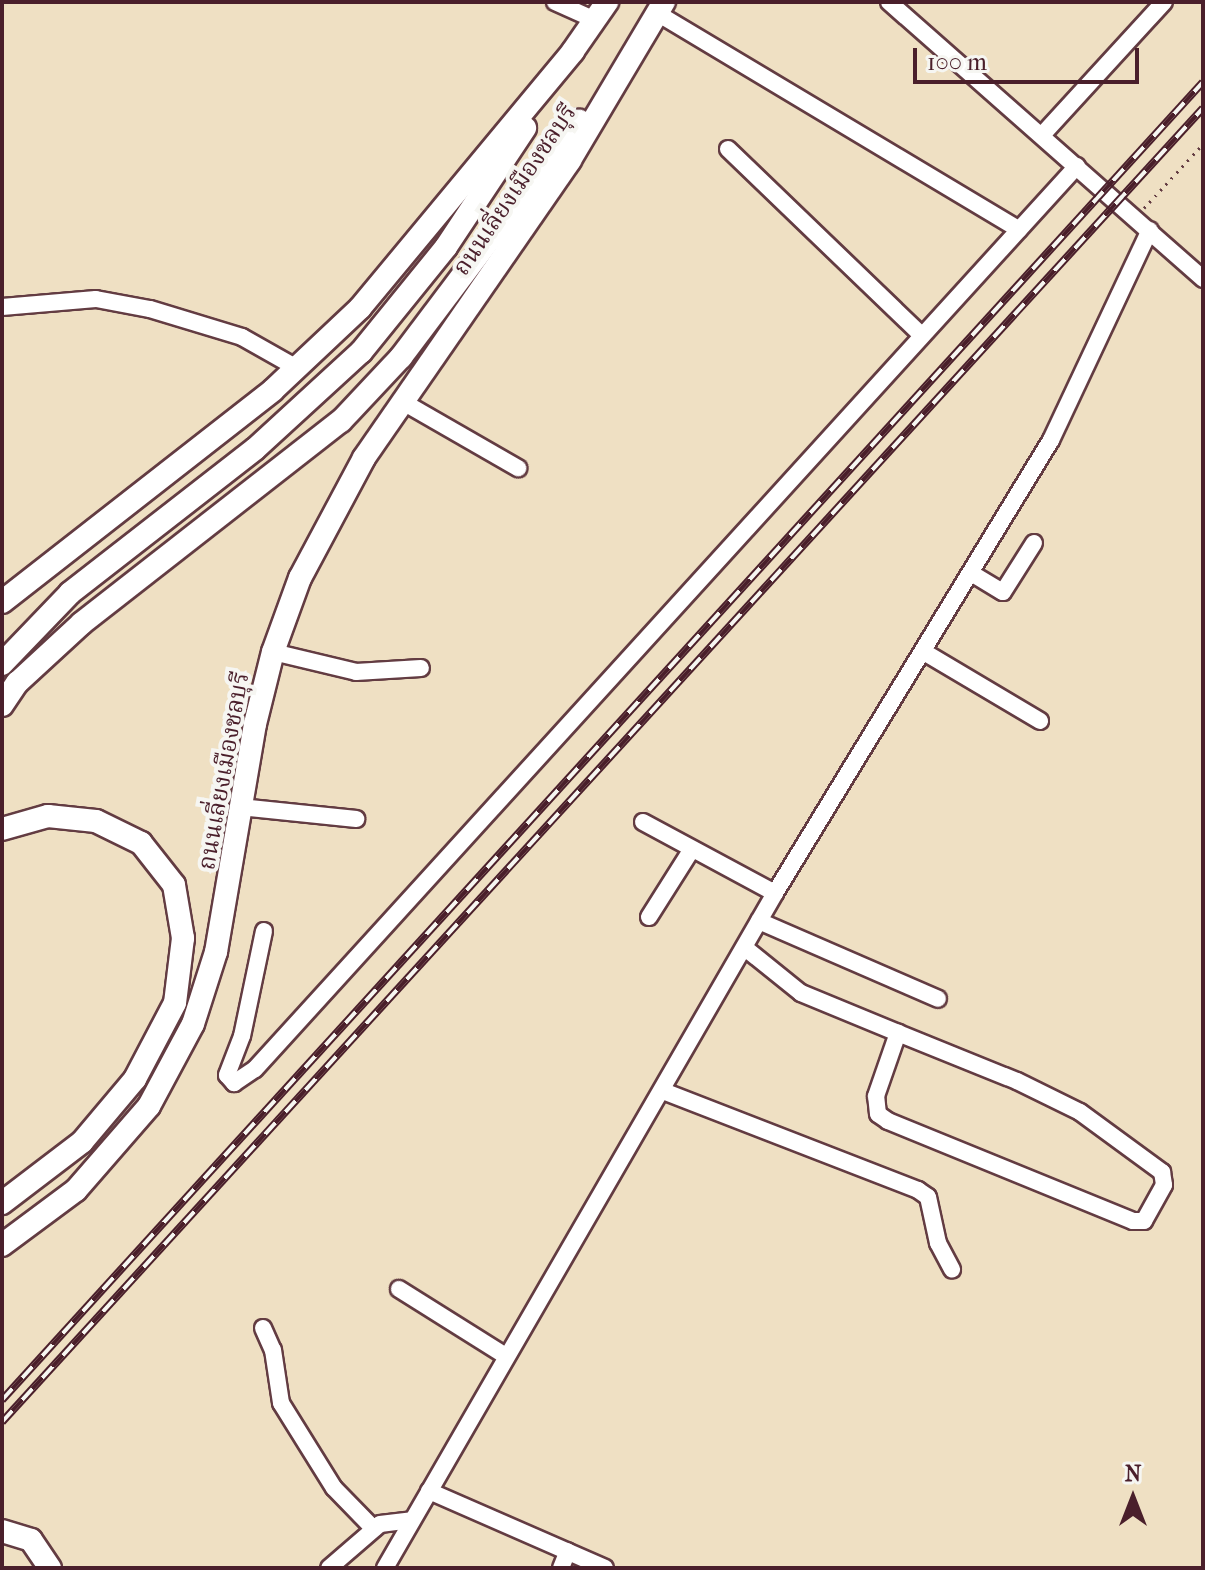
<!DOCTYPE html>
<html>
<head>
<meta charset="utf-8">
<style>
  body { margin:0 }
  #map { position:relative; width:1205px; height:1570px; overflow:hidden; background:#efe0c3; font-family:"IM FELL French Canon","Noto Serif Thai",serif }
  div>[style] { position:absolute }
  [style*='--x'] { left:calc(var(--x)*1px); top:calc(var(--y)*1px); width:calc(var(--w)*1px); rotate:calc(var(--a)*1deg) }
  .path>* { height:3px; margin-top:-1.5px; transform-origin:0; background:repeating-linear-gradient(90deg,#633c42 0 2px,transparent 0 8px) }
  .roads { filter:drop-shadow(2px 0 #633c42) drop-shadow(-2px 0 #633c42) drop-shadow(0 2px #633c42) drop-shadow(0 -2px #633c42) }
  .minor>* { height:16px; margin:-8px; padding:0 8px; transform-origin:8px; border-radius:8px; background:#fff }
  .highway>* { height:22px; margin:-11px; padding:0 11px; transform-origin:11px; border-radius:11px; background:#fff }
  .rail>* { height:8px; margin-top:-4px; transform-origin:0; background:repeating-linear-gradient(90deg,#f6f6f2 0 15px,#4a1f2b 0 30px); box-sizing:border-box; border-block:2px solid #4a1f2b }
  span { translate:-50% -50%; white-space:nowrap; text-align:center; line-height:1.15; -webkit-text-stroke:8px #f6f6f2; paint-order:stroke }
  .street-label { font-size:24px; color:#4a1f2b }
  .frame { position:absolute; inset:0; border:4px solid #4a1f2b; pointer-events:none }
  .north { position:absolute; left:1093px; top:1458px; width:80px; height:80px; -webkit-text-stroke:6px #f6f6f2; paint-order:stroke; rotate:0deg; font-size:22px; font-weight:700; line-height:32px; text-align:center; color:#4a1f2b }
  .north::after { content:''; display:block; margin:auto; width:28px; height:36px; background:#4a1f2b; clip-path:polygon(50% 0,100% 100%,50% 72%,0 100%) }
  .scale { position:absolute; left:913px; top:48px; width:226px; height:36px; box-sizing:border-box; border:4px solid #4a1f2b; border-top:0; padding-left:10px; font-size:24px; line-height:28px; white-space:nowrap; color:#4a1f2b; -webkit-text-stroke:6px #f6f6f2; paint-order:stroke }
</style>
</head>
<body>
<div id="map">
  <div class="path">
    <div style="--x:1144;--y:208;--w:87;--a:-47.3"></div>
  </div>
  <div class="roads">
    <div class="minor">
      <div style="--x:555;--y:2;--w:44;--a:24.2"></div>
      <div style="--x:889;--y:2;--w:419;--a:41.4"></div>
      <div style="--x:657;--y:13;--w:422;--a:30.9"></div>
      <div style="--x:1043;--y:134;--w:179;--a:-47.5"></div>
      <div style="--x:728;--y:149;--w:268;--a:43.9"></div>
      <div style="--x:2;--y:307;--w:94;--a:-4.9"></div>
      <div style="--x:96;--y:299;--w:55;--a:10.5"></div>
      <div style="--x:150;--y:309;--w:96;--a:16.9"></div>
      <div style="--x:242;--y:337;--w:63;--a:29.4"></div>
      <div style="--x:403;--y:402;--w:133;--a:29.9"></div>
      <div style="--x:971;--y:573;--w:37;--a:31"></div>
      <div style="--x:1003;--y:592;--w:58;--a:-57.7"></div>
      <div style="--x:273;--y:652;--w:85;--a:13.5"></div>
      <div style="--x:356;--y:672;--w:65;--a:-3.5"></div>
      <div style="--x:924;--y:652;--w:135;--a:30.7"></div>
      <div style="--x:240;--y:807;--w:117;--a:5.9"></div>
      <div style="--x:643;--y:822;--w:150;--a:28.3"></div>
      <div style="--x:649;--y:917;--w:80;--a:-57.7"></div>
      <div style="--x:759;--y:921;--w:195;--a:23.5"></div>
      <div style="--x:264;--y:931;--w:107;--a:101.8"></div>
      <div style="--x:242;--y:1036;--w:42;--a:111"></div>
      <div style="--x:227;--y:1075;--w:11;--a:49"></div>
      <div style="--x:234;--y:1083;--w:25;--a:-34"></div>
      <div style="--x:255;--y:1069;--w:1221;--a:-47.69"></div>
      <div style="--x:745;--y:948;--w:72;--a:38.8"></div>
      <div style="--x:801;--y:993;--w:105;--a:22.4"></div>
      <div style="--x:898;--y:1033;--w:128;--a:22"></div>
      <div style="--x:1017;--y:1081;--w:70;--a:26.2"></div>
      <div style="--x:1080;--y:1112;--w:102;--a:36.2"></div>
      <div style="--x:1162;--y:1172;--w:13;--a:81"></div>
      <div style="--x:1164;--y:1185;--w:41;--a:119.1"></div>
      <div style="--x:1144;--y:1221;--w:11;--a:180"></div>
      <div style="--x:1133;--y:1221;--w:265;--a:-157.8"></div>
      <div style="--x:888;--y:1121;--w:12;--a:-145"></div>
      <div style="--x:878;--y:1114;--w:18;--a:-96"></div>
      <div style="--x:876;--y:1096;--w:67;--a:-70.8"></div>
      <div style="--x:663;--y:1091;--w:274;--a:21.2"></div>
      <div style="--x:918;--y:1190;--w:12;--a:35"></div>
      <div style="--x:928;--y:1197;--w:47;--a:77.7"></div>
      <div style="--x:938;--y:1243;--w:30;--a:62"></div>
      <div style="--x:399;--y:1289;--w:126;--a:32.1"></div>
      <div style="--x:263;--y:1328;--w:24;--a:66"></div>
      <div style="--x:273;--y:1350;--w:54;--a:81.4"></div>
      <div style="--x:281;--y:1403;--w:100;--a:58.1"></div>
      <div style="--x:334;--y:1488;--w:57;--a:45.7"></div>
      <div style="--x:429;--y:1491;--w:192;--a:23.6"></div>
      <div style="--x:329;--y:1568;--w:67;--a:-40.8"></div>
      <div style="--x:380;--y:1524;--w:32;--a:-7"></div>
      <div style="--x:385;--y:1568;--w:780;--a:-59.98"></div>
      <div style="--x:775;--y:893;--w:530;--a:-58.65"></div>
      <div style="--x:1051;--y:440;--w:232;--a:-64.8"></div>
      <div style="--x:561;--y:1568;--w:18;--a:-68"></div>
    </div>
    <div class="highway">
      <div style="--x:2;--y:602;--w:344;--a:-38"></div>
      <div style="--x:273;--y:390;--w:120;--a:-43.3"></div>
      <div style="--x:360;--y:308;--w:334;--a:-50.3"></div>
      <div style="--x:573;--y:51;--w:60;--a:-55.2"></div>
      <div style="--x:2;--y:664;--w:98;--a:-46.2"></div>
      <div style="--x:70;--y:593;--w:234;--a:-37.9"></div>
      <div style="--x:255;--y:449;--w:144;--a:-42.5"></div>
      <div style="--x:361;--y:352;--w:135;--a:-51"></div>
      <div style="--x:446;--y:247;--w:143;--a:-56.4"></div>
      <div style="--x:2;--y:705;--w:27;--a:-56"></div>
      <div style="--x:17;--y:683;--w:88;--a:-42.7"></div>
      <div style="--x:82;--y:623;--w:328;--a:-38"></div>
      <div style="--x:341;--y:421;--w:88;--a:-46.8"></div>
      <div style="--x:401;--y:357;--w:296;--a:-53"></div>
      <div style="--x:2;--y:829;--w:48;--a:-15.8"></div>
      <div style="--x:48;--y:816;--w:48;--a:5.9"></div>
      <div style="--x:96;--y:821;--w:50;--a:26.1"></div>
      <div style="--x:141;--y:843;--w:53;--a:51.8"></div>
      <div style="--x:174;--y:885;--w:54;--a:80.4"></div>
      <div style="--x:183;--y:938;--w:65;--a:97"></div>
      <div style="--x:175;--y:1003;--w:86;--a:117.8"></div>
      <div style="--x:135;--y:1079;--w:82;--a:130.1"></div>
      <div style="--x:82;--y:1142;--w:101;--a:142.7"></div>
      <div style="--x:2;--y:1245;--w:92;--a:-36.6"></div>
      <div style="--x:76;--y:1190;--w:111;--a:-49"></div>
      <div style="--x:149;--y:1106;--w:93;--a:-61.8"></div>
      <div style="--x:193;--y:1024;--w:76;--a:-72.3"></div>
      <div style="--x:216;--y:952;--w:231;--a:-80.3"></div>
      <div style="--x:255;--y:724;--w:74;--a:-76"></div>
      <div style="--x:273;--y:652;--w:79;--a:-70"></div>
      <div style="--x:300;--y:578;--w:136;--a:-61.9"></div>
      <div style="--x:364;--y:458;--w:362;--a:-55.3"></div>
      <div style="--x:570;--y:160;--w:184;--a:-59.3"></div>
      <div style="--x:2;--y:1531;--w:30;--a:17"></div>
      <div style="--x:31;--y:1540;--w:34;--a:56"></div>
    </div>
  </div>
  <div class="rail">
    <div style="--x:2;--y:1400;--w:1783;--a:-47.66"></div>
    <div style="--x:2;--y:1422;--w:1780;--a:-47.57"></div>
  </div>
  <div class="street-label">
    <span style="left:515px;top:190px;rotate:-56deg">ถนนเลี่ยงเมืองชลบุรี</span>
    <span style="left:224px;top:771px;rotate:-80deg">ถนนเลี่ยงเมืองชลบุรี</span>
  </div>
  <div class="frame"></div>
  <div class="north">N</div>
  <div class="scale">100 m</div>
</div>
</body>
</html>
